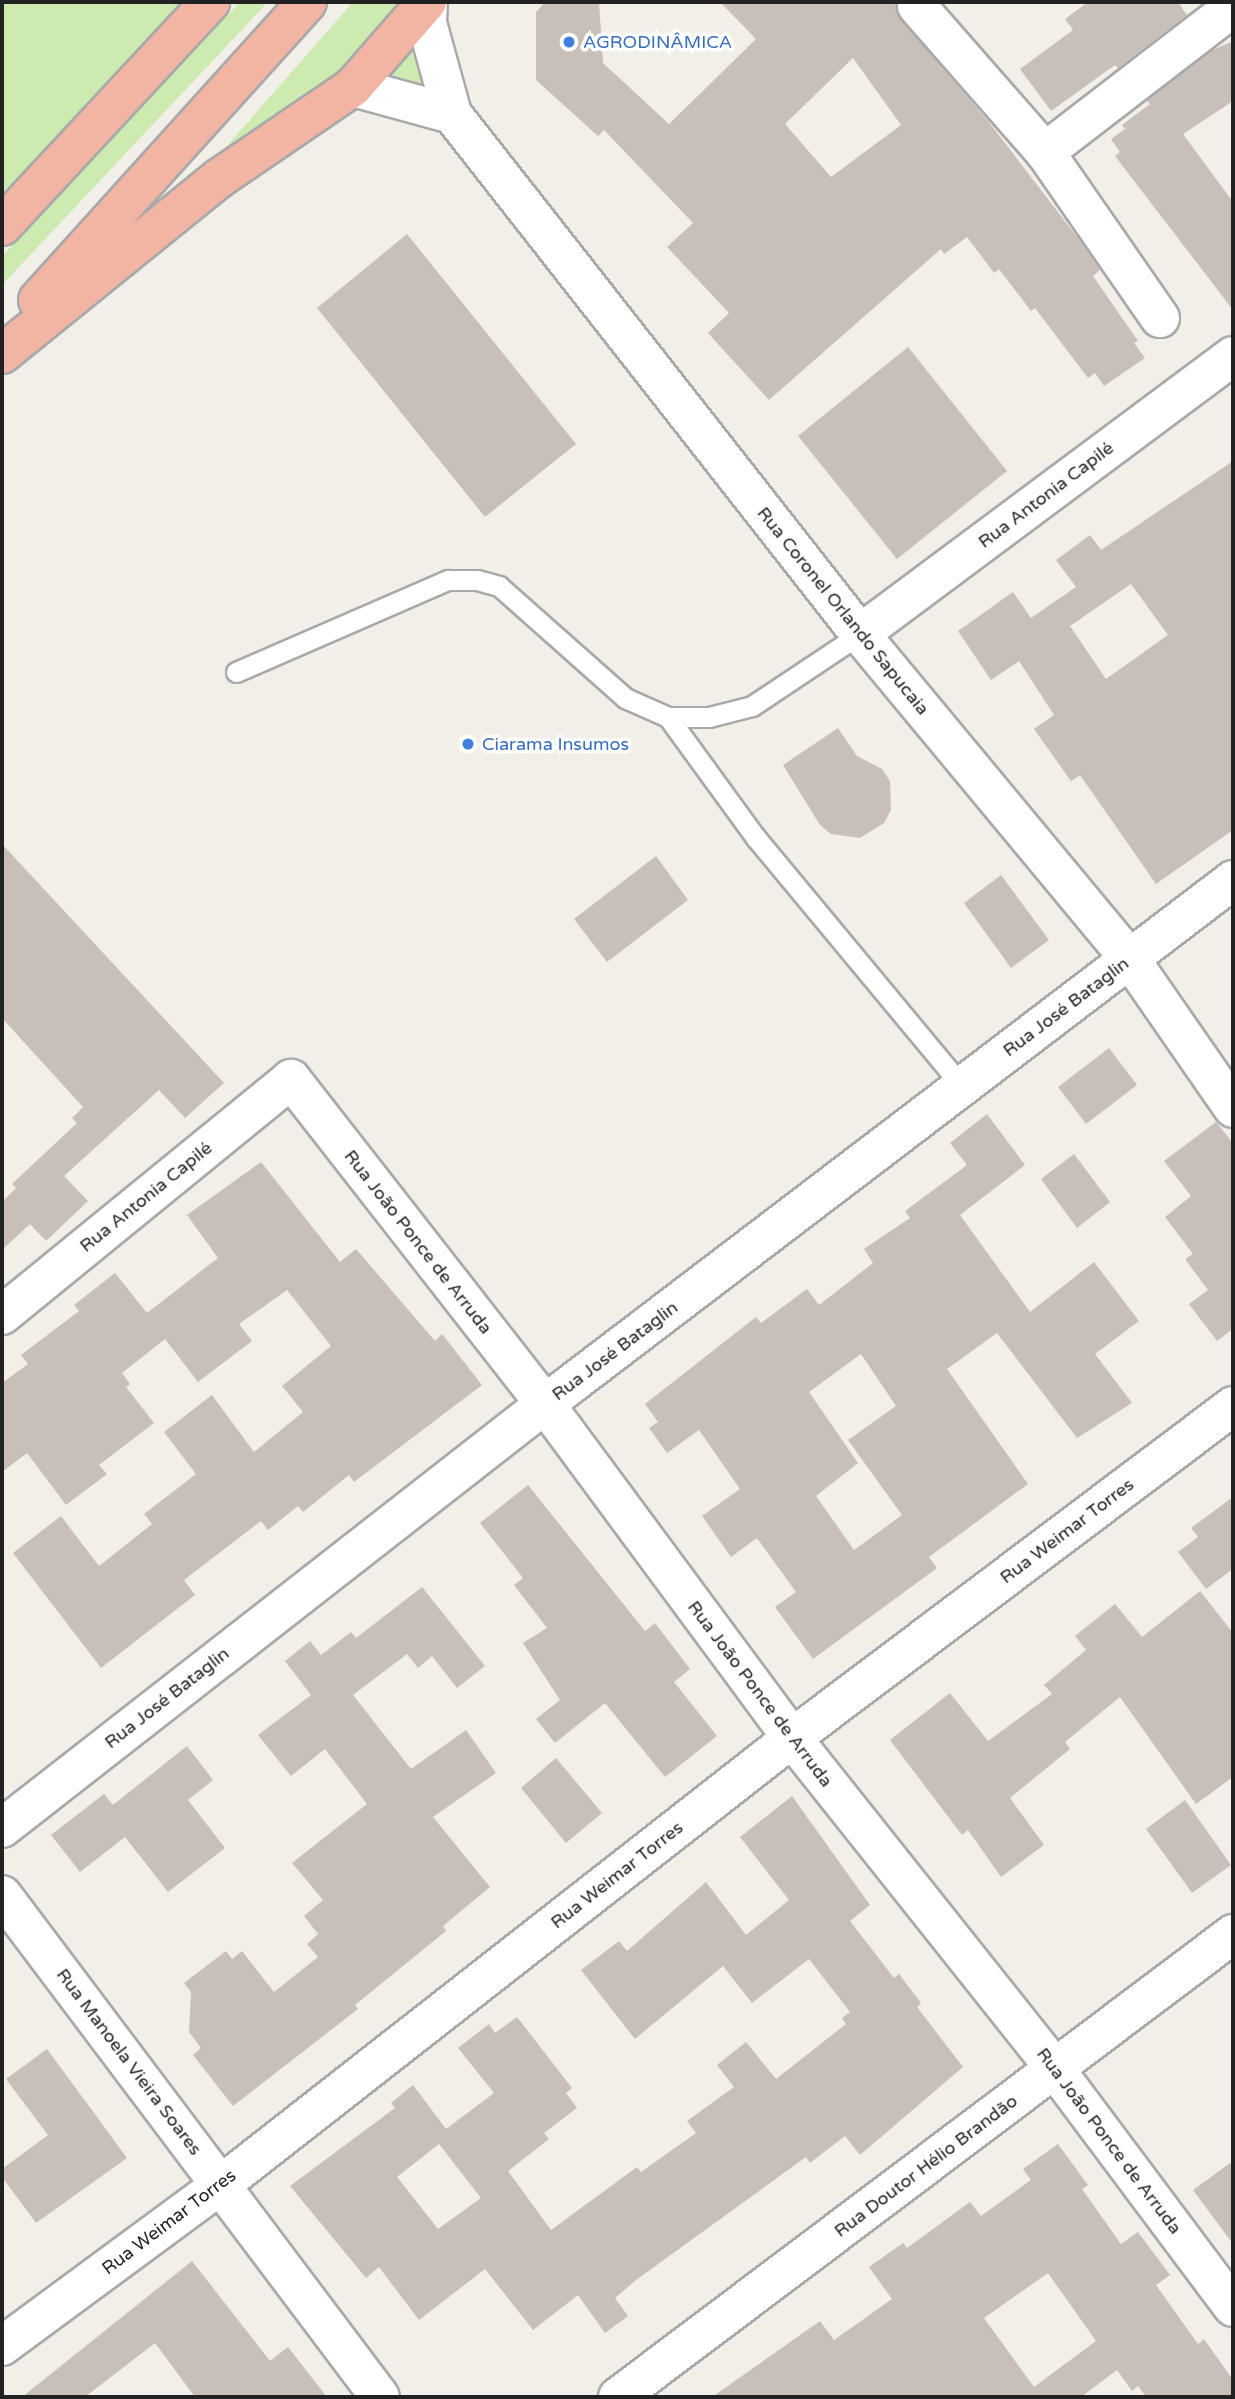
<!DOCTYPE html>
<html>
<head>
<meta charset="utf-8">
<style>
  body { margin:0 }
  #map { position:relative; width:1235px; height:2399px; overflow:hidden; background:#f2efe9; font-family:"Varela Round",sans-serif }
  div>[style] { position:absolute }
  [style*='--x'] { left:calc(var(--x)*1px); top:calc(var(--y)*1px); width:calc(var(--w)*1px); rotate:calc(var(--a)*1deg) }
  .grass>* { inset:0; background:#cdebb0 }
  .building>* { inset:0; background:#c7bfb8 }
  .roads { filter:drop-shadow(2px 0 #a9a9a9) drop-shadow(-2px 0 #a9a9a9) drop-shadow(0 2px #a9a9a9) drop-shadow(0 -2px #a9a9a9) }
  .service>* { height:19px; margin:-9.5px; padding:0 9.5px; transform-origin:9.5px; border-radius:9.5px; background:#fff }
  .minor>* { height:38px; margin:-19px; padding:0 19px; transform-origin:19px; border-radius:19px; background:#fff }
  .trunk>* { height:38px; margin:-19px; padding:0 19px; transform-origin:19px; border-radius:19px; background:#f2b4a3 }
  .dots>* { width:19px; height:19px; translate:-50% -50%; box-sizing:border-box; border:4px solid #fff; border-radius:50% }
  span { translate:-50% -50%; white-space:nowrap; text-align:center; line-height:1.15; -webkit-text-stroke:7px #fff; paint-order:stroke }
  .shop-label { font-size:18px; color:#366cbe }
  .left { translate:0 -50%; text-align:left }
  .street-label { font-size:18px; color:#222 }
  .frame { position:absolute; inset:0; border:4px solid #222; pointer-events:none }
</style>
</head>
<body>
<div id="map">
  <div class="grass">
    <div style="clip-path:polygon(2px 2px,183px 2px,2px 196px)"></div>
    <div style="clip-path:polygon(240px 2px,268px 2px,2px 285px,2px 256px)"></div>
    <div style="clip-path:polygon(353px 2px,407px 2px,328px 87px,218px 156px)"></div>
    <div style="clip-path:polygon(411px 36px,425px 87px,384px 77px)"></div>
  </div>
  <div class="building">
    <div style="clip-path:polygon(evenodd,545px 2px,599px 2px,603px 63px,669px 124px,756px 39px,720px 2px,895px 2px,901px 20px,988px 121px,1081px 242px,1100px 270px,1093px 276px,1138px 341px,1134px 343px,1145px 358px,1104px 386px,1095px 373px,1088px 378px,1035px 308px,1031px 311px,999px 269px,994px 273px,967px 237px,944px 254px,941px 249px,769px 400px,708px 333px,729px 313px,667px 247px,693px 223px,604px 130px,598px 136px,536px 80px,536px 12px,545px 2px,853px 58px,901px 125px,831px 177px,785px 124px,853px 58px)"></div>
    <div style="clip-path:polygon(1088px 2px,1178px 2px,1187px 15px,1118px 68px,1115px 65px,1051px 111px,1020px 69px,1073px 30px,1065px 19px)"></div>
    <div style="clip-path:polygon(1233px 41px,1233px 101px,1183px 134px,1233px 202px,1233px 310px,1115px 156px,1120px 152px,1111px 139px,1125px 129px,1122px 125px,1150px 104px,1147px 101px,1211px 51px)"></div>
    <div style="clip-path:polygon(407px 234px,576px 444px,485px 517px,317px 308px)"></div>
    <div style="clip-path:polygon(908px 347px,1007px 471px,897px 559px,798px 436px)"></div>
    <div style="clip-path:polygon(evenodd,1233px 461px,1233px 830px,1156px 884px,1080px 775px,1071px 781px,1034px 729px,1054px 715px,1019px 661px,991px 680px,958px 631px,1013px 592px,1031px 618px,1076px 587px,1056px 560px,1090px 535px,1101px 550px,1233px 461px,1131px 584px,1168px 635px,1106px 679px,1070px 626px,1131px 584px)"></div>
    <div style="clip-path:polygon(838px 728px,857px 756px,882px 769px,890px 781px,891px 810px,884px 823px,860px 838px,831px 834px,820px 825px,783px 765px)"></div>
    <div style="clip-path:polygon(2px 844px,224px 1083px,185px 1118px,159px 1090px,64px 1176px,88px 1201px,46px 1241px,30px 1224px,2px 1250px,2px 1202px,16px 1188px,12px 1184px,77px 1123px,72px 1118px,83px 1107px,2px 1018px)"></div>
    <div style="clip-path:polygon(656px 856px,688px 900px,607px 962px,574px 919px)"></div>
    <div style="clip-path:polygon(1001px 875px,1049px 940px,1011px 968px,964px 903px)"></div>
    <div style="clip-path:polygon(1109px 1048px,1137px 1085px,1086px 1124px,1058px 1087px)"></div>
    <div style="clip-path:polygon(evenodd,987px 1114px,1025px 1165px,960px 1215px,1030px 1312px,1094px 1262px,1139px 1321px,1095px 1354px,1132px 1403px,1077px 1438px,997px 1333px,947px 1369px,1028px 1484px,929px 1557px,937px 1568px,813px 1659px,775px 1607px,796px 1592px,757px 1538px,731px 1557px,702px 1516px,740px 1489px,699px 1430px,667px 1453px,649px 1428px,658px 1422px,645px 1404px,756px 1317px,761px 1323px,807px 1289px,819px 1305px,873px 1263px,864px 1249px,910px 1218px,905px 1211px,967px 1165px,950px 1143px,987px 1114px,861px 1354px,896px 1406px,848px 1440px,902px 1515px,854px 1550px,816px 1496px,858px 1463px,809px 1392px,861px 1354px)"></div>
    <div style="clip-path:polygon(1216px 1122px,1233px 1143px,1233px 1329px,1217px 1341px,1189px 1304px,1208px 1290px,1185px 1259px,1193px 1254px,1165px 1217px,1191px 1196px,1164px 1161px)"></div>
    <div style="clip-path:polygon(1074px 1154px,1110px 1202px,1077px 1228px,1041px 1179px)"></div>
    <div style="clip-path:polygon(261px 1162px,340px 1262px,356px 1249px,435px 1341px,442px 1334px,482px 1385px,354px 1482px,349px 1475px,303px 1512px,298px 1506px,268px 1530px,261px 1521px,184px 1580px,195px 1595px,101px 1668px,13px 1553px,61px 1516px,99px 1566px,152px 1524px,144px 1514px,196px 1474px,164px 1432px,212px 1395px,254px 1452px,303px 1412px,282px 1386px,331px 1346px,287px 1290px,239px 1324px,252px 1341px,198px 1382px,165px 1339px,122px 1373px,130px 1384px,126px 1387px,154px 1423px,99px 1465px,107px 1474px,66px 1505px,27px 1453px,2px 1472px,2px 1383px,28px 1364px,21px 1355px,79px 1311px,74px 1305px,115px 1273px,147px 1313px,218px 1258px,187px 1215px)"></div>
    <div style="clip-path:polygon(528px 1485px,645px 1631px,655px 1623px,690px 1669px,674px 1682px,717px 1736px,665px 1777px,605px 1703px,555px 1743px,536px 1719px,560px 1700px,523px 1643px,547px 1628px,514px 1585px,523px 1578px,480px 1523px)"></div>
    <div style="clip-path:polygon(1233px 1497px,1233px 1569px,1206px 1589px,1178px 1552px,1198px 1537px,1191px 1528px)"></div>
    <div style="clip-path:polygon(422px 1587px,485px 1666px,457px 1688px,432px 1656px,418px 1668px,407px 1654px,353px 1695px,411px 1769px,466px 1730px,480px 1750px,496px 1773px,433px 1817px,490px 1887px,443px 1926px,446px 1931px,355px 2005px,358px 2009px,233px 2106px,193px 2055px,201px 2048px,189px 2032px,191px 1992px,184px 1983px,226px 1951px,232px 1959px,242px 1951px,274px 1992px,318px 1957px,307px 1944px,318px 1934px,304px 1916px,323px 1900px,292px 1863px,367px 1804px,325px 1749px,291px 1776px,258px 1735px,311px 1695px,285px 1661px,310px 1641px,321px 1655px,351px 1632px,356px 1638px)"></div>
    <div style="clip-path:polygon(1200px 1591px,1233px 1633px,1233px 1777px,1196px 1804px,1120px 1697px,1065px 1742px,1070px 1749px,1010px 1798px,1044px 1845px,1001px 1877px,968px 1830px,962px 1835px,890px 1740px,950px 1693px,988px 1741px,1052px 1694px,1044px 1685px,1086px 1650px,1075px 1636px,1115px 1604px,1142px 1637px)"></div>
    <div style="clip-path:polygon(187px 1746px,213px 1780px,188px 1800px,225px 1848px,168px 1892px,125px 1837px,80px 1872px,51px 1835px,104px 1794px,113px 1805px)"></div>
    <div style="clip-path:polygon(556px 1758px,602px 1813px,566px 1843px,521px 1788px)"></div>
    <div style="clip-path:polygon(evenodd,792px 1796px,870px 1905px,850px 1921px,894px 1978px,899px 1974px,921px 2003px,917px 2007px,963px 2067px,860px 2155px,845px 2136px,810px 2163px,806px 2157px,636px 2280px,615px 2298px,628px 2316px,605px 2333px,578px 2295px,533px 2330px,485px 2269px,419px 2320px,379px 2267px,366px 2278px,290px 2186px,395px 2108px,391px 2103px,413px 2085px,446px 2129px,494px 2093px,458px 2048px,489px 2024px,495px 2033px,517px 2017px,572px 2088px,566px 2093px,577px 2108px,544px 2133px,549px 2139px,508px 2171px,551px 2230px,637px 2167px,641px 2172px,696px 2133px,687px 2121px,734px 2087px,717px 2065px,746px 2042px,776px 2079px,846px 2024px,842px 2018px,850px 2012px,809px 1959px,752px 2003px,723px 1966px,635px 2039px,581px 1970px,619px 1941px,627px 1951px,706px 1882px,746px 1935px,789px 1900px,740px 1837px,792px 1796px,439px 2144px,481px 2198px,438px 2229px,397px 2177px,439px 2144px)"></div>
    <div style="clip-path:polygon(1185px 1800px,1231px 1865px,1192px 1893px,1146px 1829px)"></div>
    <div style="clip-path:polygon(47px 2049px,127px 2158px,36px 2223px,2px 2177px,2px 2169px,48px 2135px,6px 2079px)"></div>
    <div style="clip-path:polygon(evenodd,1058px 2144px,1088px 2185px,1082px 2189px,1121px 2244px,1138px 2232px,1170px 2275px,1156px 2285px,1198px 2344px,1204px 2339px,1233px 2380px,1233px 2397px,1146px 2397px,1138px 2386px,1132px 2391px,1117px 2370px,1081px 2397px,712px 2397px,820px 2321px,834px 2340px,892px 2299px,869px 2267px,903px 2243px,907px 2248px,970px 2202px,981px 2216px,1031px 2180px,1023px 2169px,1058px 2144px,1048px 2273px,1096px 2341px,1034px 2387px,984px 2318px,1048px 2273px)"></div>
    <div style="clip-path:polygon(1233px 2161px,1233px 2244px,1193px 2190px)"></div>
    <div style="clip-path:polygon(192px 2261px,270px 2361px,288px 2347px,327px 2397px,195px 2397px,155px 2343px,85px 2397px,22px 2397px)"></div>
  </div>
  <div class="roads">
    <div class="service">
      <div style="--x:236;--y:672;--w:231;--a:-23.5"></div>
      <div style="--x:448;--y:580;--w:29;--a:0"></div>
      <div style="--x:477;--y:580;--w:23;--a:15"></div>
      <div style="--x:499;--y:586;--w:169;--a:41.6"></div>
      <div style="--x:625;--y:698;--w:47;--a:23.8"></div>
      <div style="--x:668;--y:717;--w:41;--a:0"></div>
      <div style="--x:709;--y:717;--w:44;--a:-14.3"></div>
      <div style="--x:752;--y:706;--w:130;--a:-33.7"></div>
      <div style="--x:668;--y:717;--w:150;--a:54"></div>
      <div style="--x:756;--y:838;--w:322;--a:50.3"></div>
    </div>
    <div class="minor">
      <div style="--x:428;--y:2;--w:21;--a:93"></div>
      <div style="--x:427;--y:23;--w:94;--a:74.6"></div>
      <div style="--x:452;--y:114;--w:661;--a:51.88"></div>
      <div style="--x:860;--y:634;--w:423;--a:50.3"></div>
      <div style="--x:1130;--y:959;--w:181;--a:55.3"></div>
      <div style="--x:917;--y:6;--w:194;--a:48.8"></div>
      <div style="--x:1045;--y:152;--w:202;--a:55.3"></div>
      <div style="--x:353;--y:87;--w:103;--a:15.3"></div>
      <div style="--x:1045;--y:152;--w:237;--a:-37.6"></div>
      <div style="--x:860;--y:634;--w:465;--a:-36.7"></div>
      <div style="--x:2;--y:1315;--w:373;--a:-39.2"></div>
      <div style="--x:291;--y:1079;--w:412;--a:52"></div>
      <div style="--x:545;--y:1404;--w:415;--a:53.5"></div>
      <div style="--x:792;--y:1738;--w:423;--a:51.5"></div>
      <div style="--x:1055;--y:2069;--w:297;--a:53.2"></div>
      <div style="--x:2;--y:1828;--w:689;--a:-37.98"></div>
      <div style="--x:545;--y:1404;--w:865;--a:-37.29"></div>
      <div style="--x:2;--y:1895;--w:628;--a:53.02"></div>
      <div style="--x:2;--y:2346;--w:273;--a:-36.4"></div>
      <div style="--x:222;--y:2184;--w:724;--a:-38.04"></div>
      <div style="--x:792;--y:1738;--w:552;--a:-36.97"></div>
      <div style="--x:618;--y:2397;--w:770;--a:-36.97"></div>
    </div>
    <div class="trunk">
      <div style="--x:2;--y:226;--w:306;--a:-47.1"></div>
      <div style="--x:38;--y:300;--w:401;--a:-47.9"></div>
      <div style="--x:2;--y:354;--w:278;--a:-39"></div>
      <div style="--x:218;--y:179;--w:163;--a:-34.3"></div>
      <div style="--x:353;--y:87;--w:113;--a:-49"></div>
    </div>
  </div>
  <div class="dots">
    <div style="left:569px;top:42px;background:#3f7fe0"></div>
    <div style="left:468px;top:744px;background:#3f7fe0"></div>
  </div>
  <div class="shop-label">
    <span class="left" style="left:583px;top:42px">AGRODINÂMICA</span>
    <span class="left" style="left:482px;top:744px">Ciarama Insumos</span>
  </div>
  <div class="street-label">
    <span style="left:1046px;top:495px;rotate:-37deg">Rua Antonia Capilé</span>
    <span style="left:843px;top:611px;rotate:51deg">Rua Coronel Orlando Sapucaia</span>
    <span style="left:1066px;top:1007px;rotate:-37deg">Rua José Bataglin</span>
    <span style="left:146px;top:1197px;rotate:-39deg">Rua Antonia Capilé</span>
    <span style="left:418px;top:1242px;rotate:52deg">Rua João Ponce de Arruda</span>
    <span style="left:615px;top:1351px;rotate:-37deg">Rua José Bataglin</span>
    <span style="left:1067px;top:1531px;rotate:-37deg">Rua Weimar Torres</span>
    <span style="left:760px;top:1694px;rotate:53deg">Rua João Ponce de Arruda</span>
    <span style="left:167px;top:1698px;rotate:-38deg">Rua José Bataglin</span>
    <span style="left:617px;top:1875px;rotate:-38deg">Rua Weimar Torres</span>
    <span style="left:129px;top:2062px;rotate:53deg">Rua Manoela Vieira Soares</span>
    <span style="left:1109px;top:2141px;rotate:53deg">Rua João Ponce de Arruda</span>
    <span style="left:926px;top:2166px;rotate:-37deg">Rua Doutor Hélio Brandão</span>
    <span style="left:169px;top:2222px;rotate:-37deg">Rua Weimar Torres</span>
  </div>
  <div class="frame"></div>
</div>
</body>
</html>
